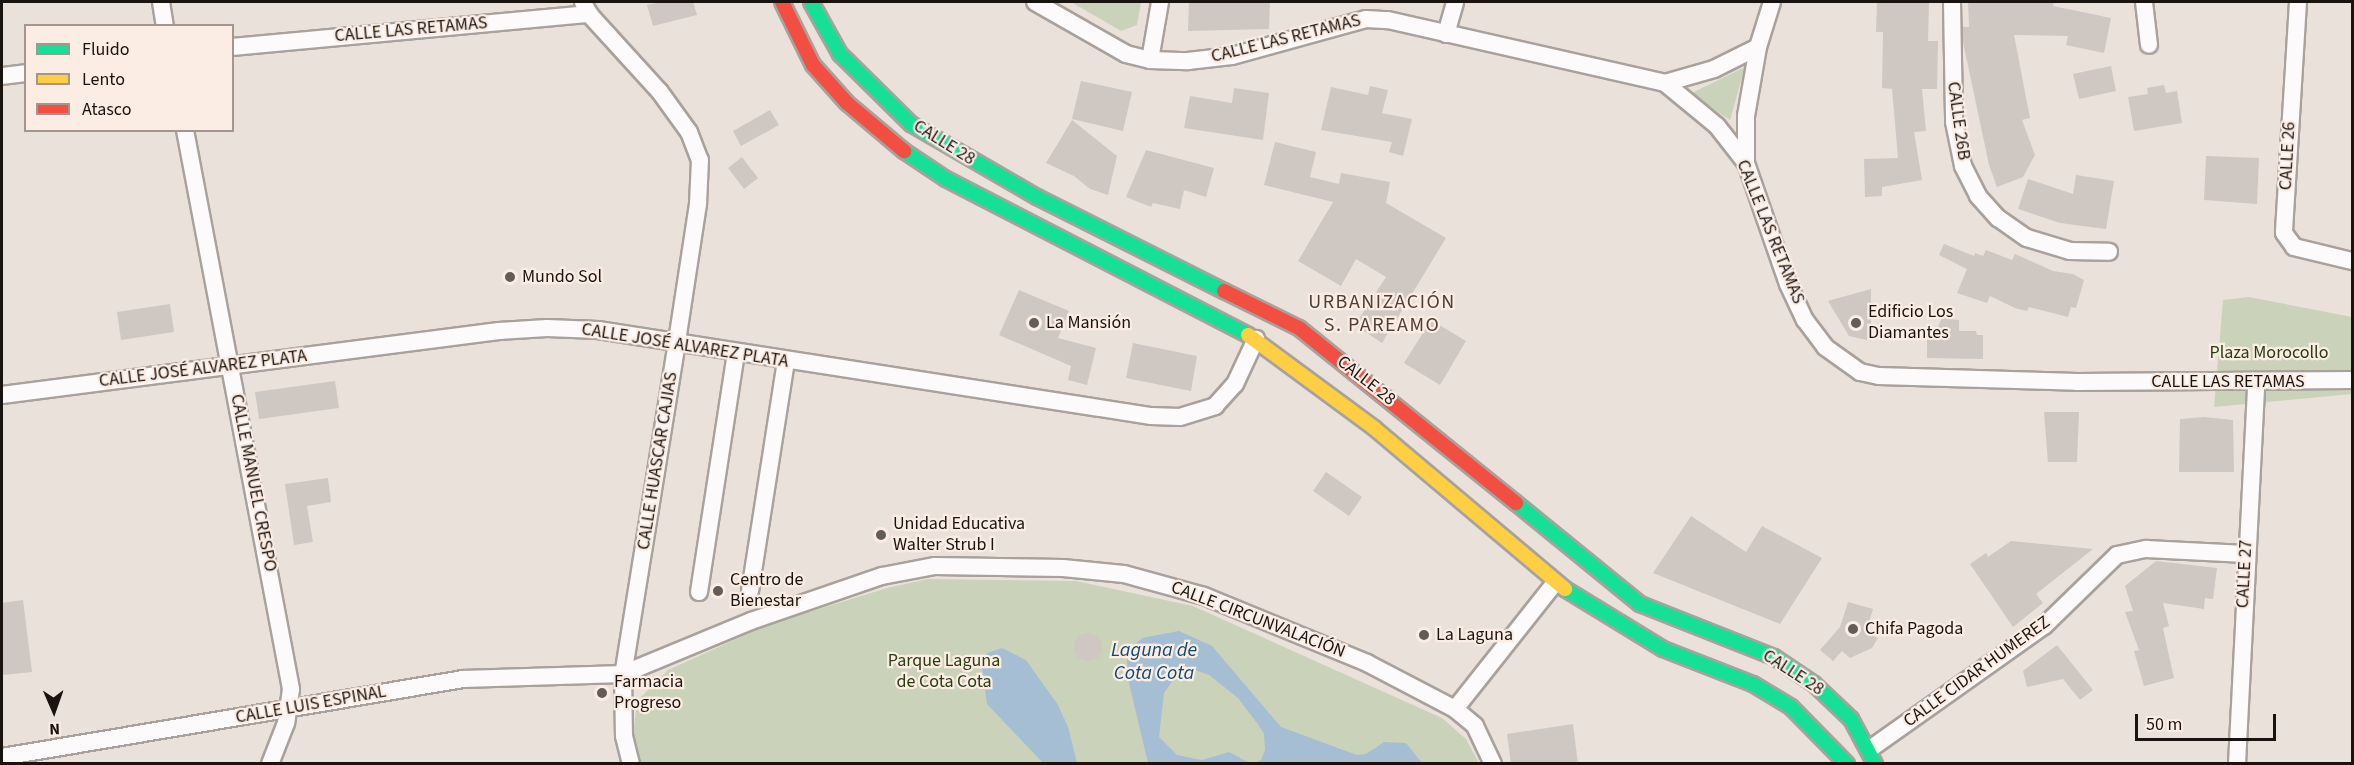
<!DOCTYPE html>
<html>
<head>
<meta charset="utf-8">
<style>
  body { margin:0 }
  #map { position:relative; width:2354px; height:765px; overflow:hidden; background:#ebe1db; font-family:"Source Sans 3",sans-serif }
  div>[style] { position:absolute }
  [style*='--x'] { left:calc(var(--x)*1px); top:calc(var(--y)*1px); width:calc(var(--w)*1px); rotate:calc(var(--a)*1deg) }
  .green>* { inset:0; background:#cbd2ba }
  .water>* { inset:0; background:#a6bed4 }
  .building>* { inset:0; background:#cfc7c2 }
  .round { border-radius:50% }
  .roads { filter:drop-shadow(2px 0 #a9a19c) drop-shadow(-2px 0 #a9a19c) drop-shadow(0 2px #a9a19c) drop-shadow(0 -2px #a9a19c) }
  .street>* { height:16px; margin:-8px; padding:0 8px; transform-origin:8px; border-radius:8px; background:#fcfafa }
  .fast>* { height:14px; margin:-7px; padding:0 7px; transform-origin:7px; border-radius:7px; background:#16e098 }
  .slow>* { height:14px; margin:-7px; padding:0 7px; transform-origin:7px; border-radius:7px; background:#ffcf43 }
  .jam>* { height:14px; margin:-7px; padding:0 7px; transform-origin:7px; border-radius:7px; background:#f24e42 }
  .dots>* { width:16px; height:16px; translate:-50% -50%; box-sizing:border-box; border:3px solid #fcede4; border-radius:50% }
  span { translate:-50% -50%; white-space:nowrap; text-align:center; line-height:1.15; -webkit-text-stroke:4.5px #fcede4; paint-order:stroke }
  .street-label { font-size:18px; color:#1a1410 }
  .poi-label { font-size:18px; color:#1a1410 }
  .left { translate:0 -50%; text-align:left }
  .park-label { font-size:18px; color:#283e0f }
  .neighbourhood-label { font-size:20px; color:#4e3f36; letter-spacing:1.5px }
  .water-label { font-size:20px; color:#094975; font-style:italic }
  .frame { position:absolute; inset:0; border:3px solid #1a1410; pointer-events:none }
  .legend { position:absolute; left:24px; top:24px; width:210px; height:108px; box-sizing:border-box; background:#fcede4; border:2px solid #a2968f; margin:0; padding:8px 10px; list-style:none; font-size:18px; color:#1a1410 }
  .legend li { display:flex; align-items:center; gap:12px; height:30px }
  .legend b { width:30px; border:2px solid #a2968f }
  .north { position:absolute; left:24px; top:681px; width:60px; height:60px; -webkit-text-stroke:4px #fcede4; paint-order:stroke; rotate:178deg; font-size:16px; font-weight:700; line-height:24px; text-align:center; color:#1a1410 }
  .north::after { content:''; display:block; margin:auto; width:21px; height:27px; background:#1a1410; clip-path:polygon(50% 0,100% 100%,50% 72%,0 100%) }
  .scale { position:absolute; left:2135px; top:714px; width:141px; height:27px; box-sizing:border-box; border:3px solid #1a1410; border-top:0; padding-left:8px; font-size:18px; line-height:21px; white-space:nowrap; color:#1a1410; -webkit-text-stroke:4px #fcede4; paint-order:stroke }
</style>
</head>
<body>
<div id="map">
  <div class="green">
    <div style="clip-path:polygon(1071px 2px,1141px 2px,1137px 25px,1121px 31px)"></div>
    <div style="clip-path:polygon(1745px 67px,1730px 120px,1690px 94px)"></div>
    <div style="clip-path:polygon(2249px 297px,2352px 317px,2352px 394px,2214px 407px,2223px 300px)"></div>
    <div style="clip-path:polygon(928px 579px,1076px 581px,1193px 606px,1442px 718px,1466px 739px,1479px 763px,641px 764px,633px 736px,637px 701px,668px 670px,767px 625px,887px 588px)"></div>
  </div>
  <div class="water">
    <div style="clip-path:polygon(1179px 631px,1212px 646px,1281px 727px,1357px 755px,1366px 754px,1384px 742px,1406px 743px,1422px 763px,1254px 763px,1261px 760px,1265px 750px,1264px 734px,1257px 723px,1238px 698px,1209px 675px,1189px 668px,1180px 670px,1164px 693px,1159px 737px,1177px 755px,1202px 760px,1229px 752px,1250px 763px,1148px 763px,1128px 679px,1127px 660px,1131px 648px,1142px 638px)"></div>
    <div style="clip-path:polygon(1002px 648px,1026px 660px,1058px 705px,1068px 727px,1077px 763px,1043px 763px,987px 704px,981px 662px,987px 653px)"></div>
  </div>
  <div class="building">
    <div style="clip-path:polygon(661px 2px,693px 2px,697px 15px,653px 26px,647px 5px)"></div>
    <div style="clip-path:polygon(1189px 2px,1270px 2px,1269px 29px,1188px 31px)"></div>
    <div style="clip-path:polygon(1877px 2px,1929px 2px,1928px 41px,1938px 41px,1937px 89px,1922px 89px,1926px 131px,1914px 132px,1922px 180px,1882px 187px,1882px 196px,1865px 197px,1864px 159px,1898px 158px,1892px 89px,1882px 88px,1883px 32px,1876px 32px)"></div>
    <div style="clip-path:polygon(1968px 2px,2054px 2px,2053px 6px,2111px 18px,2104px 53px,2066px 45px,2068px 36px,2014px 35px,2030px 118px,2022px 120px,2035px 155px,2023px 177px,1997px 187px,1989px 165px,1963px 42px,1963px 27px,1969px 27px)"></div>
    <div style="clip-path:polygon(2111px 66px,2116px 91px,2079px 99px,2073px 74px)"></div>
    <div style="clip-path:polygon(1081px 81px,1132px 92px,1123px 131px,1072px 119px)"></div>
    <div style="clip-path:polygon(2164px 85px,2166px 93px,2177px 91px,2182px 123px,2134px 131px,2128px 97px,2148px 94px,2147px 88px)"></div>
    <div style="clip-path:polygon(1370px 86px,1388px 90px,1382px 113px,1412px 119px,1403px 156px,1389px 152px,1392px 142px,1321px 130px,1331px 87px,1368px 95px)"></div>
    <div style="clip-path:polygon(1234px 88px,1269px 93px,1263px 140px,1184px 128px,1190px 96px,1232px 103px)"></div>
    <div style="clip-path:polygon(770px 110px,779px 125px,741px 146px,733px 131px)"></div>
    <div style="clip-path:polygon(1072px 120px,1117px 156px,1108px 195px,1090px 189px,1074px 176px,1046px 163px)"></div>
    <div style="clip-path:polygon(1275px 142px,1316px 152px,1310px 177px,1339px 184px,1341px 173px,1390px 182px,1386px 203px,1446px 238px,1382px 343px,1355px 325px,1386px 277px,1356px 259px,1341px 286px,1298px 261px,1333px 202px,1264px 185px)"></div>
    <div style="clip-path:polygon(1146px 150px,1214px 168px,1206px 197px,1184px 190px,1180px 209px,1153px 203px,1151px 207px,1126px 197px)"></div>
    <div style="clip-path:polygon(2206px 156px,2259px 158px,2257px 204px,2204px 200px)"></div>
    <div style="clip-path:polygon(742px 157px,758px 178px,744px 189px,728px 168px)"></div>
    <div style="clip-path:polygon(2076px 175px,2114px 181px,2106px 229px,2060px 223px,2018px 209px,2028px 179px,2073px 194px)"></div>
    <div style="clip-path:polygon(1944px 244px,1974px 256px,1975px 253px,1983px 256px,1986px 250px,2012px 260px,2015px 254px,2053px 271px,2073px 274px,2084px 280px,2076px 308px,2071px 307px,2068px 317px,2029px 307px,2027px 311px,2015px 308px,1990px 296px,1987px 303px,1957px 293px,1967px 269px,1939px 255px)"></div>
    <div style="clip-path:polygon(1871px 289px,1871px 341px,1849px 336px,1828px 301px)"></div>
    <div style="clip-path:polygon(1019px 290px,1069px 311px,1058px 338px,1096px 348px,1087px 385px,1068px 380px,1071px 366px,999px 335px)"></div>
    <div style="clip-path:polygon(170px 304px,174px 332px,121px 340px,117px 312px)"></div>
    <div style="clip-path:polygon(1942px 318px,1959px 320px,1959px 331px,1976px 331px,1977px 335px,1983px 335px,1983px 359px,1927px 358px,1927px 337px,1933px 337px)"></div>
    <div style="clip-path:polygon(1431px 320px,1466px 341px,1440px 385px,1404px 363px)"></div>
    <div style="clip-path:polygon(1133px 343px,1197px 356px,1191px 391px,1126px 378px)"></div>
    <div style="clip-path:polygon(335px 381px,339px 408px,259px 419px,255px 392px)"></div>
    <div style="clip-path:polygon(2044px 412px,2079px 412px,2077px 462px,2048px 462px)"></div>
    <div style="clip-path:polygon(2204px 417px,2233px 420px,2234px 472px,2179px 472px,2180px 419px)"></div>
    <div style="clip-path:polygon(1326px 472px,1362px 497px,1349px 516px,1313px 491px)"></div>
    <div style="clip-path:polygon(328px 478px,331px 502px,307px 506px,313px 542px,294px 545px,285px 484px)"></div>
    <div style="clip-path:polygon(1691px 516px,1746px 552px,1762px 526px,1822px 558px,1780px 624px,1653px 573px)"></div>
    <div style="clip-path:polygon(2011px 541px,2093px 549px,2036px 594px,2043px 603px,2013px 627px,1970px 564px,1986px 553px,1988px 557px)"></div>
    <div style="clip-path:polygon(2156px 561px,2217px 568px,2213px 599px,2205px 598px,2204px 609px,2163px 603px,2169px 626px,2163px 628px,2174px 678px,2144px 686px,2134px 651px,2139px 650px,2125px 612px,2133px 611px,2125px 586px)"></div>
    <div style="clip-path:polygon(23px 600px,32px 672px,2px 675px,2px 603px)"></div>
    <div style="clip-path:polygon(1848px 602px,1873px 609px,1866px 632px,1878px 638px,1872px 648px,1850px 658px,1842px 651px,1833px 661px,1820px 650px,1840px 627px)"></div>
    <div class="round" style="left:1074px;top:633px;width:28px;height:28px"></div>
    <div style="clip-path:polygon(2057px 645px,2093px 690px,2080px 700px,2063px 679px,2027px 687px,2023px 671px)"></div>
    <div style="clip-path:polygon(1573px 724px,1578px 764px,1511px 764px,1507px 734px)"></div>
  </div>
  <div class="roads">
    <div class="street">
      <div style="--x:161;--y:2;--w:24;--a:81"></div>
      <div style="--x:583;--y:2;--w:13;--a:63"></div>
      <div style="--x:589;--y:14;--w:105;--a:47.7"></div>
      <div style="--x:660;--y:92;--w:49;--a:54.1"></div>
      <div style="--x:689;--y:132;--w:30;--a:69"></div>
      <div style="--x:700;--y:160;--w:44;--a:92.6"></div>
      <div style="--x:698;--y:204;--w:140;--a:98.7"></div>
      <div style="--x:677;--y:342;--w:336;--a:99.2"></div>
      <div style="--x:623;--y:674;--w:62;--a:89.1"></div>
      <div style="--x:624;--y:736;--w:29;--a:76"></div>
      <div style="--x:1035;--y:2;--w:105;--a:29.7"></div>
      <div style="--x:1126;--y:54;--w:25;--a:14"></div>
      <div style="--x:1150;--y:60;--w:38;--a:2"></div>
      <div style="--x:1188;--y:61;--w:44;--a:-6.5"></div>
      <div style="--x:1232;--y:56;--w:139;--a:-15.4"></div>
      <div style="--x:1366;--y:19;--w:22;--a:3"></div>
      <div style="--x:1388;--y:20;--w:284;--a:12.8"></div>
      <div style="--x:1665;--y:83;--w:67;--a:39.6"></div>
      <div style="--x:1717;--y:126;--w:47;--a:51.9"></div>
      <div style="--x:1746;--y:163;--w:128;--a:70.9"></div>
      <div style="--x:1788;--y:284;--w:40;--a:65"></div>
      <div style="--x:1805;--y:320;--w:34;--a:53"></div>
      <div style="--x:1825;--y:347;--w:43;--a:35.5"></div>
      <div style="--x:1860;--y:372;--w:19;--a:12"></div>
      <div style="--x:1879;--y:376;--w:198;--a:1.7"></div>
      <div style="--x:2077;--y:382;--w:275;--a:-0.4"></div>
      <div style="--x:1952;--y:2;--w:120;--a:89"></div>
      <div style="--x:1954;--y:122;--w:45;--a:78.4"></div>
      <div style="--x:1963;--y:166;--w:34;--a:63"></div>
      <div style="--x:1978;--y:196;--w:30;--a:48"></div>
      <div style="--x:1998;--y:218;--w:35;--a:35"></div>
      <div style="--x:2027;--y:238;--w:45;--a:16.8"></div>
      <div style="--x:2070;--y:251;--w:39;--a:1"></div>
      <div style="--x:2144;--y:2;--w:43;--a:83.4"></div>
      <div style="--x:2298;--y:2;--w:231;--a:93.5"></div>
      <div style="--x:2284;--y:233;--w:17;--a:54"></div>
      <div style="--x:2294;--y:247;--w:60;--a:13.6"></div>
      <div style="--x:1446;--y:34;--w:33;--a:-74"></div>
      <div style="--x:232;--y:47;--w:359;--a:-5.3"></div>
      <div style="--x:1150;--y:60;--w:59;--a:-80.2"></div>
      <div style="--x:2;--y:76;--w:24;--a:-7"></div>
      <div style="--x:1665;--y:83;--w:51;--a:-15.9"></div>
      <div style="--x:1714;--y:69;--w:49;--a:-26.6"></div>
      <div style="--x:1758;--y:47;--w:47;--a:-72.7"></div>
      <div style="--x:185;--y:130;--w:569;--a:79.26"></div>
      <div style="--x:291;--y:689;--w:34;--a:98"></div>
      <div style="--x:286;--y:723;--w:44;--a:111.3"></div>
      <div style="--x:1746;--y:163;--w:47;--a:-90"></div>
      <div style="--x:1746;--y:116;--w:70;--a:-80.1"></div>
      <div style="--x:2;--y:395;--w:501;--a:-7.34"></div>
      <div style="--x:499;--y:331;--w:48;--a:-3.6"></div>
      <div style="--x:547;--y:328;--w:51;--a:2.2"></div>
      <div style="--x:598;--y:330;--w:560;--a:8.84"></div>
      <div style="--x:1151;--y:416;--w:29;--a:2"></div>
      <div style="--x:1180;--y:417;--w:37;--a:-17"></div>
      <div style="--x:1215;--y:406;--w:30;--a:-48"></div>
      <div style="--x:1235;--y:384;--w:50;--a:-65"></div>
      <div style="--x:750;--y:591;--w:233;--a:-81.1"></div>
      <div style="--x:699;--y:592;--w:242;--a:-81.2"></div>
      <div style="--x:1455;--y:709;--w:161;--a:-51.6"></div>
      <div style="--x:1870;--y:749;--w:213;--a:-35.3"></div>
      <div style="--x:2044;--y:626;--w:102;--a:-44.2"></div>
      <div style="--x:2117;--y:555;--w:30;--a:-12"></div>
      <div style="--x:2146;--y:549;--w:100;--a:2.9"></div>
      <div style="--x:2;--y:757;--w:468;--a:-9.6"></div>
      <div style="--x:463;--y:679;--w:160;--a:-1.8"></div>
      <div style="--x:623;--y:674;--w:139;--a:-22.5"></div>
      <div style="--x:751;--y:621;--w:139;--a:-19"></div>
      <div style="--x:882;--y:576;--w:54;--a:-10.7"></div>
      <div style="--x:935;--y:566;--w:128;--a:0.9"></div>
      <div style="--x:1063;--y:568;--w:61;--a:5.6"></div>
      <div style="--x:1124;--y:574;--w:83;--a:15.4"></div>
      <div style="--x:1204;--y:596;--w:176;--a:22.3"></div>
      <div style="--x:1367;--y:663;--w:99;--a:27.6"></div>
      <div style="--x:1455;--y:709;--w:26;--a:40"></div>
      <div style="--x:1475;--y:726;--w:42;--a:64.7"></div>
      <div style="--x:2237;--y:764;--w:380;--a:-87.1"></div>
    </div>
    <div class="fast">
      <div style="--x:811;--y:2;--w:60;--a:60.9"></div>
      <div style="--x:840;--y:54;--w:100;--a:44.6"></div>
      <div style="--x:911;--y:124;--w:146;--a:30.1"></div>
      <div style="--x:1037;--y:197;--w:209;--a:26.7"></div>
      <div style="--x:904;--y:151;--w:50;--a:33.7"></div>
      <div style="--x:946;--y:179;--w:340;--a:27.3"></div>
      <div style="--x:1516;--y:503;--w:160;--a:39.2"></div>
      <div style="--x:1640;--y:604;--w:144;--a:21.6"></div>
      <div style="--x:1774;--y:657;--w:48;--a:34"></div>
      <div style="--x:1814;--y:684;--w:51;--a:43.4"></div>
      <div style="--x:1851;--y:719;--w:51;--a:61.9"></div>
      <div style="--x:1565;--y:589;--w:115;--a:31.5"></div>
      <div style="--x:1663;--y:649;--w:97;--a:21.3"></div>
      <div style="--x:1753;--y:684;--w:44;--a:31.2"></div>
      <div style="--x:1791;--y:707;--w:80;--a:45.5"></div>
    </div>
    <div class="slow">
      <div style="--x:1248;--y:335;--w:157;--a:36.4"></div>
      <div style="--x:1374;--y:428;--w:250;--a:40.1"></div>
    </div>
    <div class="jam">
      <div style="--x:782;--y:2;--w:70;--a:63.8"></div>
      <div style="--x:813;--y:65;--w:51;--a:48.2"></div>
      <div style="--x:847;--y:103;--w:75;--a:40.1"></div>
      <div style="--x:1224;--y:291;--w:84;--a:26.3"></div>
      <div style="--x:1299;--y:328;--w:279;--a:38.9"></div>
    </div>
  </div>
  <div class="dots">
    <div style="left:510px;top:277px;background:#635c57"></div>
    <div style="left:1034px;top:323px;background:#635c57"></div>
    <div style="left:1856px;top:323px;background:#635c57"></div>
    <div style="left:881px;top:535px;background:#635c57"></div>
    <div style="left:718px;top:591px;background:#635c57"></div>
    <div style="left:1853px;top:629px;background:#635c57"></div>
    <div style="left:1424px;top:635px;background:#635c57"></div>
    <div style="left:602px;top:693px;background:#635c57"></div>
  </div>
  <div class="street-label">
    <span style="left:411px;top:30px;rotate:-5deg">CALLE LAS RETAMAS</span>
    <span style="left:1286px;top:39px;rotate:-14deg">CALLE LAS RETAMAS</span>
    <span style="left:1958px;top:121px;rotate:82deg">CALLE 26B</span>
    <span style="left:944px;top:143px;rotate:32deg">CALLE 28</span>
    <span style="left:2288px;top:156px;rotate:-87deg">CALLE 26</span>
    <span style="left:1770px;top:232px;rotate:68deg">CALLE LAS RETAMAS</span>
    <span style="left:685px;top:346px;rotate:9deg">CALLE JOSÉ ALVAREZ PLATA</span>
    <span style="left:203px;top:369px;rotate:-7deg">CALLE JOSÉ ALVAREZ PLATA</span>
    <span style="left:1366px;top:381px;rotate:38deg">CALLE 28</span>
    <span style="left:2228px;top:382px">CALLE LAS RETAMAS</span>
    <span style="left:658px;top:461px;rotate:-81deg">CALLE HUASCAR CAJIAS</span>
    <span style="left:253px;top:483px;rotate:79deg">CALLE MANUEL CRESPO</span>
    <span style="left:2245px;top:574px;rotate:-87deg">CALLE 27</span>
    <span style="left:1258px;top:620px;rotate:21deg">CALLE CIRCUNVALACIÓN</span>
    <span style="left:1977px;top:672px;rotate:-36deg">CALLE CIDAR HUMEREZ</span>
    <span style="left:1793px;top:673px;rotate:33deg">CALLE 28</span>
    <span style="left:311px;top:705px;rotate:-10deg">CALLE LUIS ESPINAL</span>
  </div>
  <div class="poi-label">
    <span class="left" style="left:522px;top:277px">Mundo Sol</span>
    <span class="left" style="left:1868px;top:323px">Edificio Los<br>Diamantes</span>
    <span class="left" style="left:1046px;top:323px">La Mansión</span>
    <span class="left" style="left:893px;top:535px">Unidad Educativa<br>Walter Strub I</span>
    <span class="left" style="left:730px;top:591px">Centro de<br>Bienestar</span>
    <span class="left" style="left:1865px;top:629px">Chifa Pagoda</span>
    <span class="left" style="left:1436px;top:635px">La Laguna</span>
    <span class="left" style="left:614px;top:693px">Farmacia<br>Progreso</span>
  </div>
  <div class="park-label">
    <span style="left:2269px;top:353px">Plaza Morocollo</span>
    <span style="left:944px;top:672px">Parque Laguna<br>de Cota Cota</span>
  </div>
  <div class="neighbourhood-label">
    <span style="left:1382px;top:314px">URBANIZACIÓN<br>S. PAREAMO</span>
  </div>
  <div class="water-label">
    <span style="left:1154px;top:662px">Laguna de<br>Cota Cota</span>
  </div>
  <div class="frame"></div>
  <ul class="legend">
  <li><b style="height:8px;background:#16e098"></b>Fluido</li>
  <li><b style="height:8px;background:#ffcf43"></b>Lento</li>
  <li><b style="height:8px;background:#f24e42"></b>Atasco</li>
  </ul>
  <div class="north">N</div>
  <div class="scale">50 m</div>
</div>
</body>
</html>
